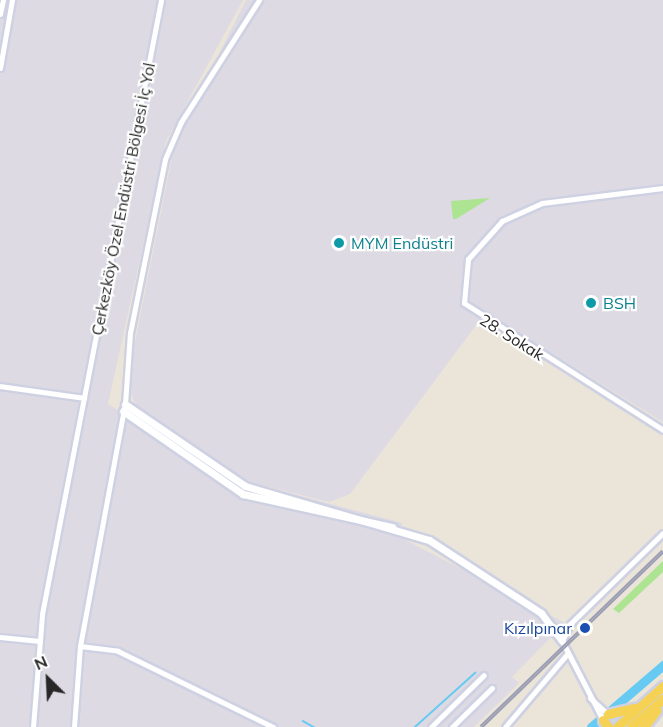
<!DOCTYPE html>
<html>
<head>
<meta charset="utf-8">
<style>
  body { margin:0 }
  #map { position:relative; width:663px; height:727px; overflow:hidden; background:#ebe4d9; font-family:Mulish,sans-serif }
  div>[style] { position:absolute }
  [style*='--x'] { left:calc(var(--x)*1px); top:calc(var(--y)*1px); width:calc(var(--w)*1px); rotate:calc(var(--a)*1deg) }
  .industrial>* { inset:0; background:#dddae3 }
  .green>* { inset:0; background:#ade492 }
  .stream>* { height:1.5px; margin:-0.75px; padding:0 0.75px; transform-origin:0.75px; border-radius:0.75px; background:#67caf2 }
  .river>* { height:9px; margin:-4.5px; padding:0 4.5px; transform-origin:4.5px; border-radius:4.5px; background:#67caf2 }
  .roads { filter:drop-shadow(2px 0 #ced1e2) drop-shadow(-2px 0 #ced1e2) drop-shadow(0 2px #ced1e2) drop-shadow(0 -2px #ced1e2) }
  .minor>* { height:5px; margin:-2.5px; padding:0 2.5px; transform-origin:2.5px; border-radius:2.5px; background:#fff }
  .tertiary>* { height:7px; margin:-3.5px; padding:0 3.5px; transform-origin:3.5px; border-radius:3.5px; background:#fff }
  .primary>* { height:9px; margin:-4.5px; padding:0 4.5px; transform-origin:4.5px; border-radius:4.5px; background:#f5d254 }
  .rail>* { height:4px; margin-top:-2px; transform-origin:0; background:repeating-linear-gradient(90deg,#fff 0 4.5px,#9c9fb3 0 9px); box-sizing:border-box; border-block:2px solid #9c9fb3 }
  .dots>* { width:16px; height:16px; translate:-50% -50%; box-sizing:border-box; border:3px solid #fff; border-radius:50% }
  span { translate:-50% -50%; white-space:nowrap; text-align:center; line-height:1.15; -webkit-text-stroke:4.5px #fff; paint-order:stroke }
  .street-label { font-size:16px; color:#282828 }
  .culture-label { font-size:16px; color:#0d838f }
  .left { translate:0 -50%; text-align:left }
  .transit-label { font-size:16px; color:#164399 }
  .right { translate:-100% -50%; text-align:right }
  .north { position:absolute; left:18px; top:649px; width:60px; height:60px; -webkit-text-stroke:4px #fff; paint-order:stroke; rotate:336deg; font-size:16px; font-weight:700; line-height:24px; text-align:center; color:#282828 }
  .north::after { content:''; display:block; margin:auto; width:21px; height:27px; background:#282828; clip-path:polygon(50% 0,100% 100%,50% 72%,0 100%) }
</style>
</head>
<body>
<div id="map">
  <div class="industrial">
    <div style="clip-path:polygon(0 0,243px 0,166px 141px,108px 404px,195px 460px,244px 481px,135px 404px,127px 382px,175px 142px,246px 0,663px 0,663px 422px,486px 312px,350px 494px,329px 502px,245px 481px,402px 523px,398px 536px,565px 623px,512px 677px,519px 683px,474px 727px,0 727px)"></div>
  </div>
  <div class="green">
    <div style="clip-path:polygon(490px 198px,456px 219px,453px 219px,451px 201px)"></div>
    <div style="clip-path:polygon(663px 561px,663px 572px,619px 613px,613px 609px)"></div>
  </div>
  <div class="stream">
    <div style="--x:303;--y:721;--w:13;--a:29"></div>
    <div style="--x:415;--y:727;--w:81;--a:-42"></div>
  </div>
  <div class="river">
    <div style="--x:591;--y:727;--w:95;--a:-40.7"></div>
  </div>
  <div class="roads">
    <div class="minor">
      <div style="--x:0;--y:14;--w:14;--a:-78"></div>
      <div style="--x:0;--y:68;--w:69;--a:-80"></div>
      <div style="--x:663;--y:188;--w:122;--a:172.9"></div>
      <div style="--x:542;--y:203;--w:44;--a:155.8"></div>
      <div style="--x:502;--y:221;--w:51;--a:131.8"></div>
      <div style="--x:468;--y:259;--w:44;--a:95.2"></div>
      <div style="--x:464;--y:303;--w:236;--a:32.5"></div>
      <div style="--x:0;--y:386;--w:85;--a:8.1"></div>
      <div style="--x:0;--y:637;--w:40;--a:5.7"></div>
      <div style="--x:80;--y:646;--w:38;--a:7"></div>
      <div style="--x:118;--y:651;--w:173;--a:26.1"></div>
      <div style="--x:590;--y:698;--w:24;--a:42"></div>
      <div style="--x:603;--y:720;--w:89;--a:-117.4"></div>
      <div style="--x:562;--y:641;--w:19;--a:-65"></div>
      <div style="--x:570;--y:624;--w:130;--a:-44.4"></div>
      <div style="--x:33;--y:727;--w:113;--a:-85.4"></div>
      <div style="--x:42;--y:614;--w:625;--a:-79.03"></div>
      <div style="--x:74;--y:727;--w:81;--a:-85.8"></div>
      <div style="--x:80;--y:646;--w:246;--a:-79.5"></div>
      <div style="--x:125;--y:404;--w:71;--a:-86"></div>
      <div style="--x:130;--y:333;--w:177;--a:-78.6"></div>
      <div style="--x:165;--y:159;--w:40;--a:-66.6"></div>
      <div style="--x:181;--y:122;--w:145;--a:-57.4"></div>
      <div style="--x:431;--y:727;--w:74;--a:-44.5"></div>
      <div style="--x:452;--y:727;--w:56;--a:-44.3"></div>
      <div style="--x:505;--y:727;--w:97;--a:-49.6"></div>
    </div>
    <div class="tertiary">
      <div style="--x:125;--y:404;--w:145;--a:34.3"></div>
      <div style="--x:245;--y:486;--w:192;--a:16.4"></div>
      <div style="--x:429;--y:540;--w:134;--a:33.1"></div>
      <div style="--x:541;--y:613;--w:35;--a:53"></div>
      <div style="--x:123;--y:411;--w:146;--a:34.7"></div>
      <div style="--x:243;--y:494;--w:153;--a:12.5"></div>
    </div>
    <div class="primary">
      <div style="--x:608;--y:714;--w:28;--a:-13"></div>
      <div style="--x:603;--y:720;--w:9;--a:54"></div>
      <div style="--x:617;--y:727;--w:62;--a:-41.7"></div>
      <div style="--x:631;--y:727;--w:43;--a:-41.2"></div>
      <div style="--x:644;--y:727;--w:21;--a:-53"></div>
    </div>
  </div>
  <div class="rail">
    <div style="--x:481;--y:727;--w:253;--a:-44"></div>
  </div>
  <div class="dots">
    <div style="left:339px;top:243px;background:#0f9aa8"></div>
    <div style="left:591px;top:303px;background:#0f9aa8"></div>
    <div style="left:585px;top:628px;background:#1a4fb4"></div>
  </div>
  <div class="street-label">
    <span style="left:123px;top:199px;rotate:-79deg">Çerkezköy Özel Endüstri Bölgesi İç Yol</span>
    <span style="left:512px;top:337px;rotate:32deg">28. Sokak</span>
  </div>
  <div class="culture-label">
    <span class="left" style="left:351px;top:243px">MYM Endüstri</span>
    <span class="left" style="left:603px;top:303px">BSH</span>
  </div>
  <div class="transit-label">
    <span class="right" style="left:572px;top:628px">Kızılpınar</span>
  </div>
  <div class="north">N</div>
</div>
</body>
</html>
